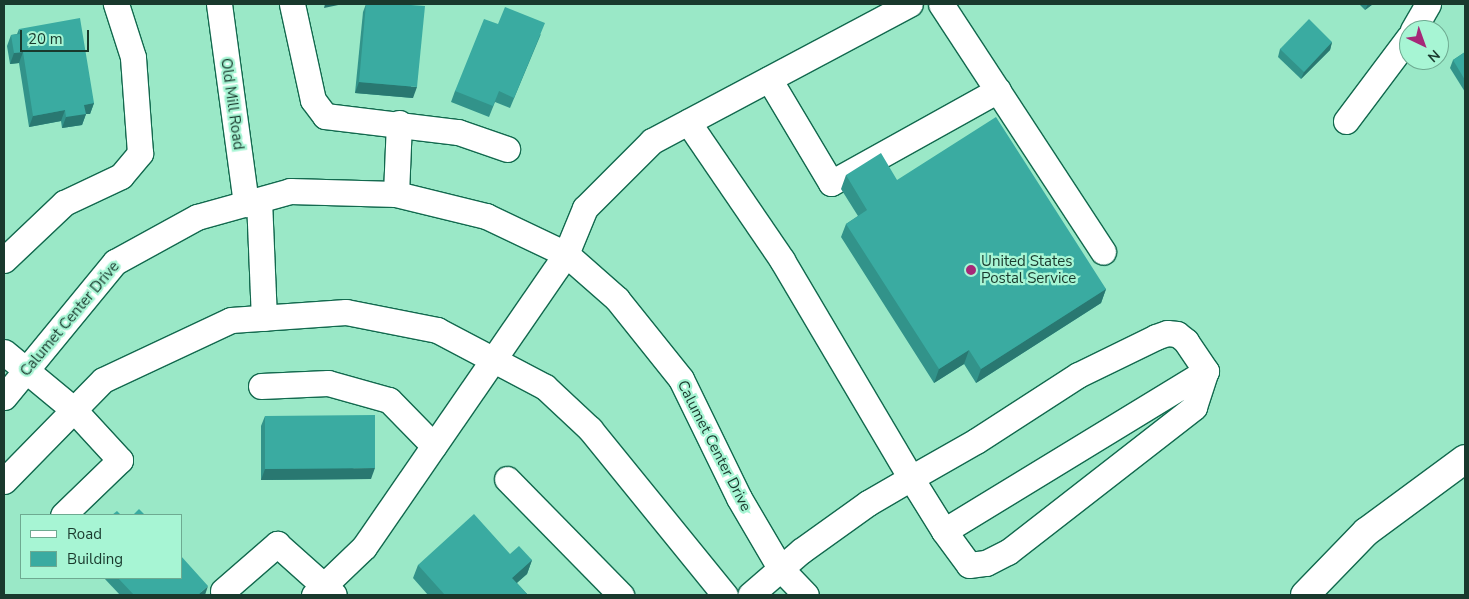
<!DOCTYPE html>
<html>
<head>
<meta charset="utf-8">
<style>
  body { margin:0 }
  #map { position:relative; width:1469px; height:599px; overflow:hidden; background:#9ae8c7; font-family:"Nunito Sans",sans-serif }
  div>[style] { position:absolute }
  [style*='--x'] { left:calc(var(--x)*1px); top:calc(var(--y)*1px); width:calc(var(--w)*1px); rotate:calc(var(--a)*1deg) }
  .roads { filter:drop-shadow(1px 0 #12694e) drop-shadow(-1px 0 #12694e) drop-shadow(0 1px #12694e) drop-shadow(0 -1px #12694e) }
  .minor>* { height:25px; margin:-12.5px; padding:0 12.5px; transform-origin:12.5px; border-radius:12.5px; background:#fff }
  .highway>* { height:28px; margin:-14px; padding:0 14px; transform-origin:14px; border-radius:14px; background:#fff }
  .wall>* { inset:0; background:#32938a }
  .shaded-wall>* { inset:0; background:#297871 }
  .building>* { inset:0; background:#3aaba1 }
  .dots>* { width:14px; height:14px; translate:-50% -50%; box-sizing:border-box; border:2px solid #a7f5d4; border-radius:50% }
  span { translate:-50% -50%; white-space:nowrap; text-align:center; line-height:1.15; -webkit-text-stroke:4.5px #a7f5d4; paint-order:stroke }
  .street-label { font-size:15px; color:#19392d }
  .poi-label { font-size:15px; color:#19392d }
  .left { translate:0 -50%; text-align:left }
  .frame { position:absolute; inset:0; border:5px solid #19392d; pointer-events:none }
  .legend { position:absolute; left:20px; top:514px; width:162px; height:65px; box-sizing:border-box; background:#a7f5d4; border:1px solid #6eaa91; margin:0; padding:6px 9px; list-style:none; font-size:15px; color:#19392d }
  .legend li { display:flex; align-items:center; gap:10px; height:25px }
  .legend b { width:25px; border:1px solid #6eaa91 }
  .north { position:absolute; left:1399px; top:20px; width:50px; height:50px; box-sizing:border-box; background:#a7f5d4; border:1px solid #6eaa91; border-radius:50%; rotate:138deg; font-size:14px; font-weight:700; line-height:20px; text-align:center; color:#19392d }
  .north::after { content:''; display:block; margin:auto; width:18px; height:22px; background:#a62878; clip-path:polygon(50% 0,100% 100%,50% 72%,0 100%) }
  .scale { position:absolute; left:20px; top:30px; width:69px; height:22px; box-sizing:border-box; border:2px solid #19392d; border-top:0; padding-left:6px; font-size:15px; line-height:18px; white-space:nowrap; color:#19392d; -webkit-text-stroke:4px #a7f5d4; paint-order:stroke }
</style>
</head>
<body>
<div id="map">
  <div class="roads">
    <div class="minor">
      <div style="--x:219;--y:4;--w:202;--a:82.3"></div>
      <div style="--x:292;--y:4;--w:98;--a:77.7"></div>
      <div style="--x:313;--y:100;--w:20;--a:53"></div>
      <div style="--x:325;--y:116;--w:134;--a:6.9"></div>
      <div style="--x:458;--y:132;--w:52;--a:19.1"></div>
      <div style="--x:941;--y:4;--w:296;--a:56.8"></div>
      <div style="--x:1413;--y:30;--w:30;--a:-60"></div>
      <div style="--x:769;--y:79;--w:121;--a:59.2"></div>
      <div style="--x:831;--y:183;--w:191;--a:-29.1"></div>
      <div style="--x:1346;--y:121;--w:105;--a:-53.1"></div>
      <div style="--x:688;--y:122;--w:167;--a:55.7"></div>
      <div style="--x:782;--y:260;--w:253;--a:59.4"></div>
      <div style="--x:911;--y:478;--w:62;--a:58.1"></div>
      <div style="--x:944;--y:531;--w:42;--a:53.7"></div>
      <div style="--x:969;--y:565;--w:17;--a:-7"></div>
      <div style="--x:986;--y:563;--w:25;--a:-27"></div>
      <div style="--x:1008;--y:552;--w:236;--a:-37.9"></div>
      <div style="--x:1194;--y:407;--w:38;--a:-72"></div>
      <div style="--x:1206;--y:371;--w:36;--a:-124"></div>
      <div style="--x:1186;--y:341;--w:11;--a:-142"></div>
      <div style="--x:1177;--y:334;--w:10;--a:-174"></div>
      <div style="--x:1167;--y:333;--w:12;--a:160"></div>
      <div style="--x:1156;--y:337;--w:87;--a:154"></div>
      <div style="--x:1078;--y:375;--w:121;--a:147.1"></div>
      <div style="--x:976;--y:441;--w:75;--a:150.4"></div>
      <div style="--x:911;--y:478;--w:50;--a:149.8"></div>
      <div style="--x:868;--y:503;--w:82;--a:144.4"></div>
      <div style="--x:801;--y:551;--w:67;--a:139.2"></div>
      <div style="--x:396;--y:194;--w:71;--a:-87.6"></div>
      <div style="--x:259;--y:200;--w:118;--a:87.6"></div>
      <div style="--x:4;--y:260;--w:83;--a:-43.5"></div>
      <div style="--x:64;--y:203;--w:63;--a:-25.3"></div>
      <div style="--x:121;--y:176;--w:30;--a:-50"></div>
      <div style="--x:140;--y:153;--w:96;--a:-94.2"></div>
      <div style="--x:133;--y:57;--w:56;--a:-107.8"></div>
      <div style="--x:4;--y:352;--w:91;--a:39.6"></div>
      <div style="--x:74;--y:410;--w:68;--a:47.4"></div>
      <div style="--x:120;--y:460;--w:79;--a:136"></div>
      <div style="--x:261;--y:386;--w:67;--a:-2.6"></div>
      <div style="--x:328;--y:383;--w:63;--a:15.6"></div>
      <div style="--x:389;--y:400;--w:64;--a:45.6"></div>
      <div style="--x:4;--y:397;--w:175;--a:-50.6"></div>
      <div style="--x:115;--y:262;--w:94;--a:-28.8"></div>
      <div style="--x:197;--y:217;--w:97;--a:-15.6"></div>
      <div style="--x:290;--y:191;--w:106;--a:1.6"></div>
      <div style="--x:396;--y:194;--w:93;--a:13.7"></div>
      <div style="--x:486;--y:216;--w:89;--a:25.4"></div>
      <div style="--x:566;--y:254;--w:68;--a:41.4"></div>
      <div style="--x:617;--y:299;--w:102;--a:51.3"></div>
      <div style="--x:681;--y:379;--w:132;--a:64"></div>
      <div style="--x:739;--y:498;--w:81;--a:59.6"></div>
      <div style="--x:780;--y:568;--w:37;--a:46"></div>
      <div style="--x:507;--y:479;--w:163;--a:45.5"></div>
      <div style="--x:4;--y:481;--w:141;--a:-45.6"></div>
      <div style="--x:103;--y:380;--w:141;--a:-25.1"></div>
      <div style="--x:231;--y:320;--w:115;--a:-4"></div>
      <div style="--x:346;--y:312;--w:93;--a:11.2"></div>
      <div style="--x:437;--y:330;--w:122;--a:27.8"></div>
      <div style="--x:545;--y:387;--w:62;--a:43"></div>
      <div style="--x:590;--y:429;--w:214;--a:50.9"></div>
      <div style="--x:944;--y:531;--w:307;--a:-31.4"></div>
      <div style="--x:223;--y:591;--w:72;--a:-41"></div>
      <div style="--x:277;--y:544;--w:76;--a:41.8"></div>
      <div style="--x:314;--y:595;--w:69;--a:-43.8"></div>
      <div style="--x:364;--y:547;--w:356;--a:-55.4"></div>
      <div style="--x:566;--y:254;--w:50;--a:-67.6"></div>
      <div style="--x:585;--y:208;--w:95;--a:-45"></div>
      <div style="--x:652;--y:141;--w:292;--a:-28"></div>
    </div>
    <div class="highway">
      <div style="--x:1305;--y:595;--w:88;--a:-45.9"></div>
      <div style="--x:1366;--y:532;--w:123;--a:-36.4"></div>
    </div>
  </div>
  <div class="wall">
    <div style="clip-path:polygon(366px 4px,397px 4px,413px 98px,355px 93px,363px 12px)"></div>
    <div style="clip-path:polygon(1359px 4px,1373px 4px,1365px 10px)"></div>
    <div style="clip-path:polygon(19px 29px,94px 103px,90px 114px,86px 114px,82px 125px,62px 128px,61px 121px,29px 127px,19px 63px,10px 64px,7px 46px,11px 35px,17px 34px)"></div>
    <div style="clip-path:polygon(541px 34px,510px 108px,495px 102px,489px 117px,451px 102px,455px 91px)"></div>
    <div style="clip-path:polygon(1332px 42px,1330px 50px,1301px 79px,1278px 57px,1280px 49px)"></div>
    <div style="clip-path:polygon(1465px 52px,1465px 92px,1450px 68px,1453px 60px)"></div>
    <div style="clip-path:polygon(846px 175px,897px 180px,1106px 289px,1101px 303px,976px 383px,964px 364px,934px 383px,841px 237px,846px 224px,858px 216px,841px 189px)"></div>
    <div style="clip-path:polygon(265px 416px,371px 479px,261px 480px,261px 426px)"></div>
    <div style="clip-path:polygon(510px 554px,532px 560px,527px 574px,517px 583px,528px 595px,428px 595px,413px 578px,418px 565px)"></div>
    <div style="clip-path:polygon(104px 578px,181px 578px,205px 595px,120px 595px)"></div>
  </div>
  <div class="shaded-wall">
    <div style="clip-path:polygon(325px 4px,343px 4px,324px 8px)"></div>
    <div style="clip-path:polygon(1368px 4px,1373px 4px,1365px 10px)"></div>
    <div style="clip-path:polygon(1332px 42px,1330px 50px,1301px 79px,1304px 72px)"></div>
    <div style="clip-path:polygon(23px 52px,19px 63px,10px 64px,14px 53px)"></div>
    <div style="clip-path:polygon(359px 82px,417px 87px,413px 98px,355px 93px)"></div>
    <div style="clip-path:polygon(94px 103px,90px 114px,86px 114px,82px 125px,62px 128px,66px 117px,84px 105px)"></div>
    <div style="clip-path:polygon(65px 110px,61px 121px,29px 127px,33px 116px)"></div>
    <div style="clip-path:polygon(1106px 289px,1101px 303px,976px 383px,981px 369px)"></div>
    <div style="clip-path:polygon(969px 350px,964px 364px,934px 383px,939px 369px)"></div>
    <div style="clip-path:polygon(375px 468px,371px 479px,261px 480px,265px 469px)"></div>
    <div style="clip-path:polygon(532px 560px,527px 574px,507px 591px,512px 578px)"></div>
    <div style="clip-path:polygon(208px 586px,205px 595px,198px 595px)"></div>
  </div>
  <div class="building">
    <div style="clip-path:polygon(366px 4px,397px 4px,425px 6px,417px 87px,359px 82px)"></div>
    <div style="clip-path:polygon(505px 7px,545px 23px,514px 98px,499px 91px,493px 106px,455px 91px,484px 19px,498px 24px)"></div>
    <div style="clip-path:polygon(80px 18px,94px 103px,84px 105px,86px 114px,66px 117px,65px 110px,33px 116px,23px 52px,14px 53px,11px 35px,20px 34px,19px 29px)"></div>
    <div style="clip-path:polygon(1309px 19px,1332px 42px,1304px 72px,1280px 49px)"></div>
    <div style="clip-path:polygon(1465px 52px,1465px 80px,1453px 60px)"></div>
    <div style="clip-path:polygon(996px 117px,1106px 289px,981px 369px,969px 350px,939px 369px,846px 224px,867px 210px,846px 175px,881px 153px,897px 180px)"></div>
    <div style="clip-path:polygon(375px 415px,375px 468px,265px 469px,265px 416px)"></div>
    <div style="clip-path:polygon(139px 509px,145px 515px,133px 515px)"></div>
    <div style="clip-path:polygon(117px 511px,121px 515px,112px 515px)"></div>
    <div style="clip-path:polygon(474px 514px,510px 554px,519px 546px,532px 560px,512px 578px,528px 595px,445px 595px,418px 565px)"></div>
    <div style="clip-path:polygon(181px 556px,208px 586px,198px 595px,134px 595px,118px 578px,181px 578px)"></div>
  </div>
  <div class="dots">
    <div style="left:971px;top:270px;background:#a62878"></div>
  </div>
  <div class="street-label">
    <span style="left:232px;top:104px;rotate:82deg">Old Mill Road</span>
    <span style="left:70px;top:319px;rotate:-50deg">Calumet Center Drive</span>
    <span style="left:714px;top:446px;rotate:63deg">Calumet Center Drive</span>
  </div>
  <div class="poi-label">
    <span class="left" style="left:981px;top:270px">United States<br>Postal Service</span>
  </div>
  <div class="frame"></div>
  <ul class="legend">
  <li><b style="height:6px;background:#fff"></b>Road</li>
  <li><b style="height:14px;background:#3aaba1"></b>Building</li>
  </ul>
  <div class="north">N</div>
  <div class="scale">20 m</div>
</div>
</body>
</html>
